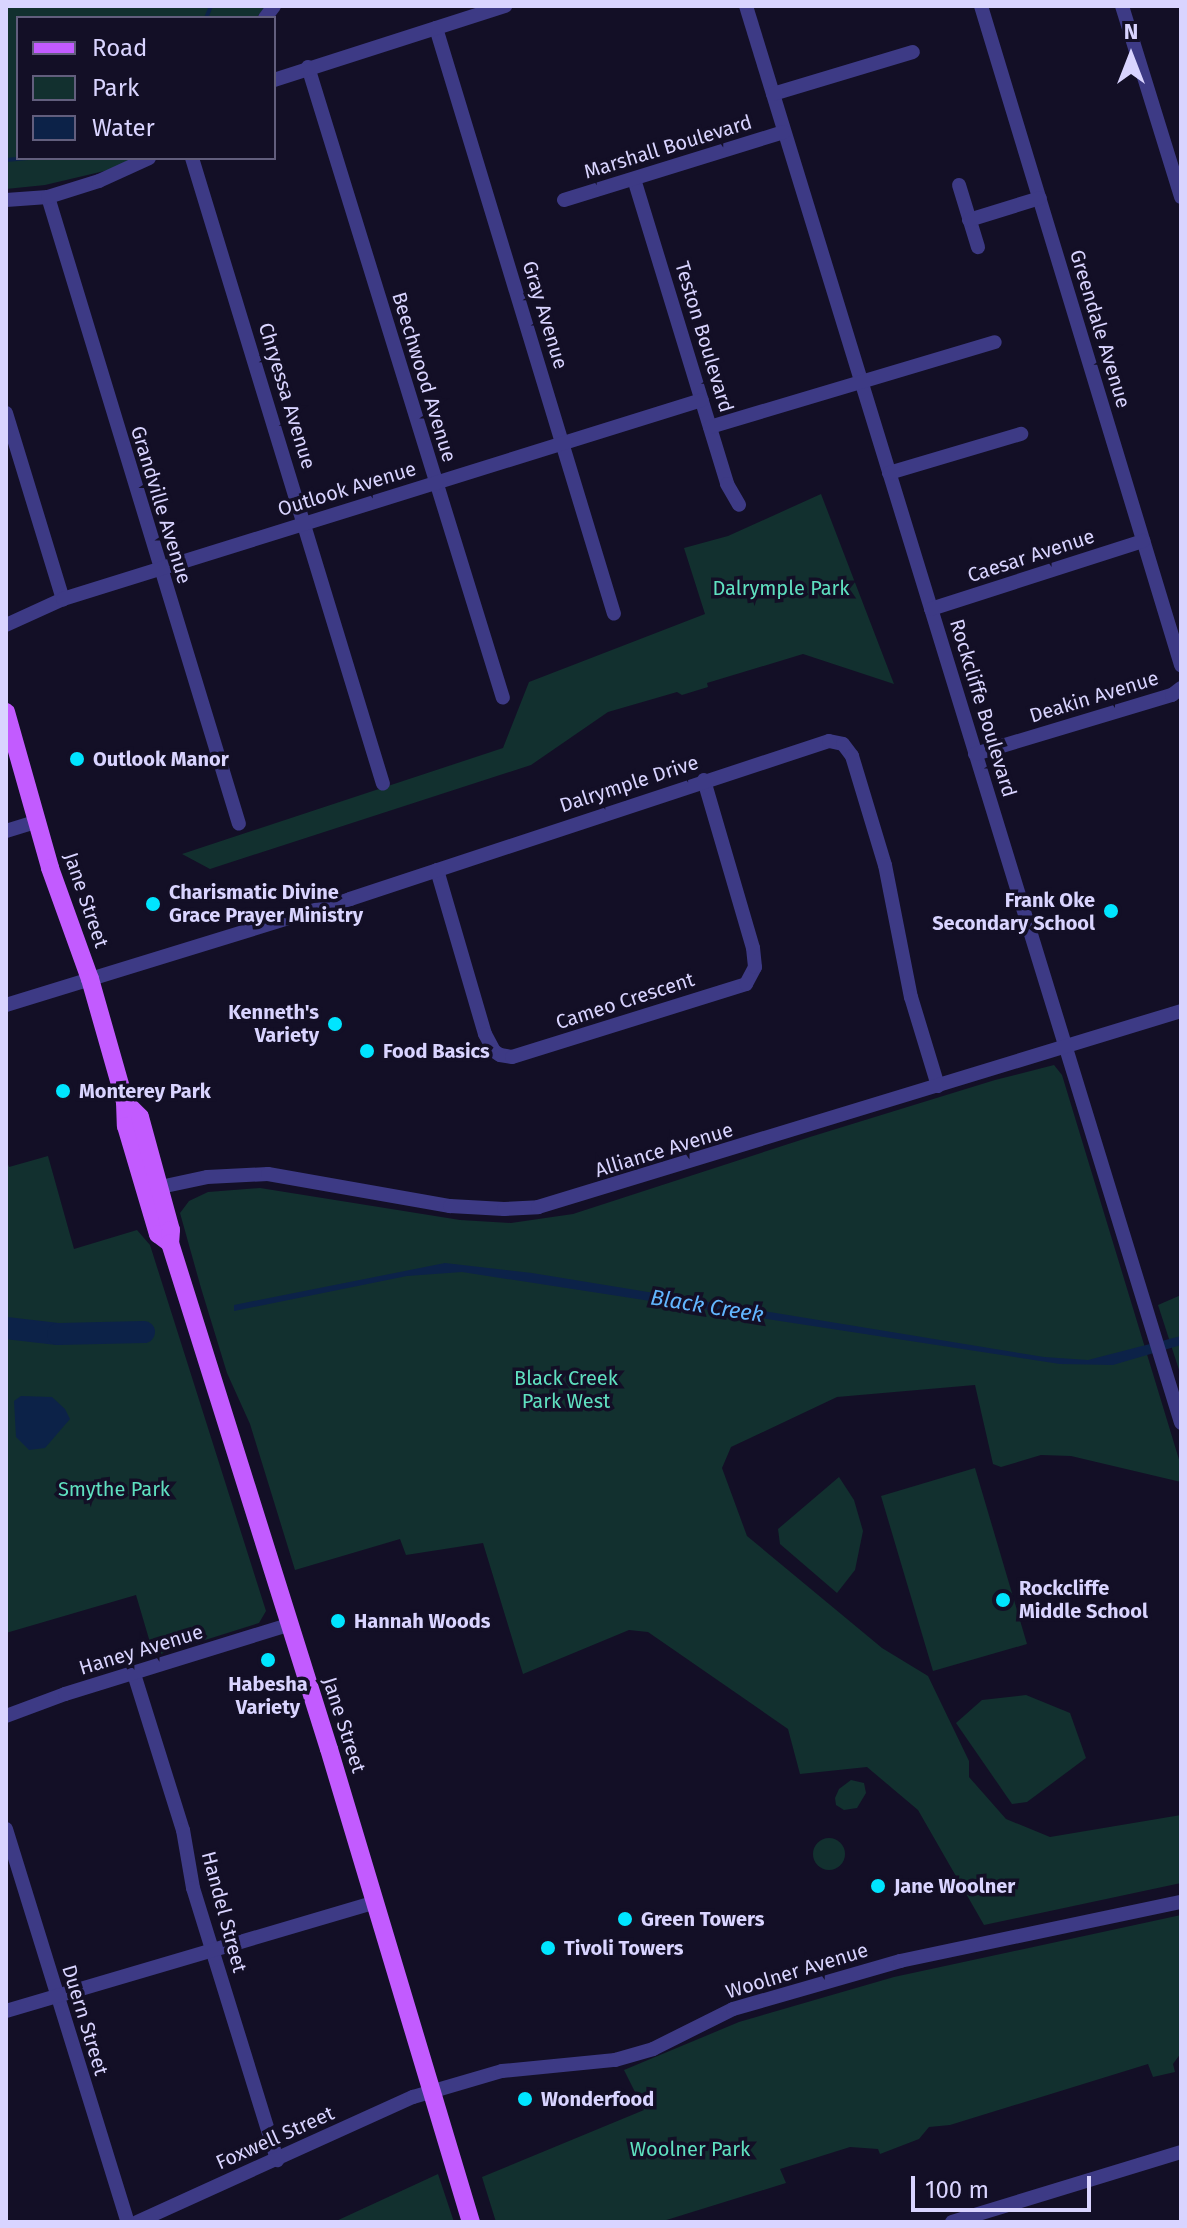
<!DOCTYPE html>
<html>
<head>
<meta charset="utf-8">
<style>
  body { margin:0 }
  #map { position:relative; width:1187px; height:2228px; overflow:hidden; background:#130f26; font-family:"Fira Sans",sans-serif }
  div>[style] { position:absolute }
  [style*='--x'] { left:calc(var(--x)*1px); top:calc(var(--y)*1px); width:calc(var(--w)*1px); rotate:calc(var(--a)*1deg) }
  .green>* { inset:0; background:#12302f }
  .round { border-radius:50% }
  .water>* { inset:0; background:#0c2248 }
  .stream>* { height:4px; margin:-2px; padding:0 2px; transform-origin:2px; border-radius:2px; background:#0c2248 }
  .river>* { height:22px; margin:-11px; padding:0 11px; transform-origin:11px; border-radius:11px; background:#0c2248 }
  .minor>* { height:14px; margin:-7px; padding:0 7px; transform-origin:7px; border-radius:7px; background:#3d3a85 }
  .major>* { height:18px; margin:-9px; padding:0 9px; transform-origin:9px; border-radius:9px; background:#c25bff }
  .dots>* { width:22px; height:22px; translate:-50% -50%; box-sizing:border-box; border:4px solid #130f26; border-radius:50% }
  span { translate:-50% -50%; white-space:nowrap; text-align:center; line-height:1.15; -webkit-text-stroke:7px #130f26; paint-order:stroke }
  .street-label { font-size:20px; color:#d9d4ff }
  .park-label { font-size:20px; color:#5fe0c0 }
  .poi-label { font-size:20px; color:#d9d4ff; font-weight:700 }
  .left { translate:0 -50%; text-align:left }
  .right { translate:-100% -50%; text-align:right }
  .water-label { font-size:22px; color:#62b6ff; font-style:italic }
  .frame { position:absolute; inset:0; border:8px solid #d9d4ff; pointer-events:none }
  .legend { position:absolute; left:16px; top:16px; width:260px; height:144px; box-sizing:border-box; background:#130f26; border:2px solid #625e7d; margin:0; padding:10px 14px; list-style:none; font-size:24px; color:#d9d4ff }
  .legend li { display:flex; align-items:center; gap:16px; height:40px }
  .legend b { width:40px; border:2px solid #625e7d }
  .north { position:absolute; left:1091px; top:16px; width:80px; height:80px; -webkit-text-stroke:6px #130f26; paint-order:stroke; rotate:0deg; font-size:22px; font-weight:700; line-height:32px; text-align:center; color:#d9d4ff }
  .north::after { content:''; display:block; margin:auto; width:28px; height:36px; background:#d9d4ff; clip-path:polygon(50% 0,100% 100%,50% 72%,0 100%) }
  .scale { position:absolute; left:911px; top:2176px; width:180px; height:36px; box-sizing:border-box; border:4px solid #d9d4ff; border-top:0; padding-left:10px; font-size:24px; line-height:28px; white-space:nowrap; color:#d9d4ff; -webkit-text-stroke:6px #130f26; paint-order:stroke }
</style>
</head>
<body>
<div id="map">
  <div class="green">
    <div style="clip-path:polygon(6px 6px,266px 6px,256px 18px,18px 18px,18px 158px,135px 158px,117px 168px,45px 185px,6px 189px)"></div>
    <div style="clip-path:polygon(821px 494px,894px 684px,803px 654px,707px 683px,708px 687px,682px 695px,677px 692px,608px 712px,531px 765px,210px 869px,182px 854px,503px 748px,529px 682px,705px 614px,684px 548px,728px 536px)"></div>
    <div style="clip-path:polygon(1054px 1065px,1062px 1075px,1181px 1466px,1181px 1482px,1071px 1456px,1041px 1455px,1001px 1467px,993px 1464px,975px 1385px,837px 1397px,731px 1447px,722px 1468px,747px 1536px,882px 1648px,928px 1676px,969px 1761px,969px 1777px,1006px 1819px,1050px 1837px,1181px 1815px,1181px 1883px,984px 1925px,918px 1810px,867px 1767px,800px 1774px,788px 1729px,648px 1632px,629px 1630px,523px 1674px,483px 1543px,406px 1555px,400px 1539px,295px 1570px,250px 1424px,227px 1373px,201px 1288px,180px 1213px,189px 1201px,208px 1192px,260px 1188px,460px 1220px,511px 1223px,573px 1214px,810px 1137px,995px 1080px)"></div>
    <div style="clip-path:polygon(48px 1156px,74px 1249px,137px 1230px,150px 1245px,266px 1611px,259px 1623px,154px 1656px,136px 1595px,6px 1633px,6px 1159px,9px 1167px)"></div>
    <div style="clip-path:polygon(1181px 1295px,1181px 1376px,1158px 1305px)"></div>
    <div style="clip-path:polygon(975px 1468px,1027px 1644px,933px 1671px,881px 1496px)"></div>
    <div style="clip-path:polygon(839px 1477px,854px 1500px,863px 1531px,855px 1570px,837px 1593px,780px 1544px,778px 1529px)"></div>
    <div style="clip-path:polygon(1026px 1695px,1070px 1713px,1086px 1758px,1027px 1802px,1012px 1804px,956px 1723px,982px 1700px)"></div>
    <div style="clip-path:polygon(851px 1780px,864px 1783px,866px 1793px,857px 1808px,844px 1810px,836px 1805px,835px 1798px,839px 1789px)"></div>
    <div class="round" style="left:813px;top:1838px;width:32px;height:32px"></div>
    <div style="clip-path:polygon(1181px 1915px,1181px 2053px,1173px 2064px,1175px 2072px,1153px 2077px,1148px 2064px,950px 2125px,929px 2127px,919px 2139px,880px 2154px,878px 2149px,850px 2147px,780px 2169px,786px 2183px,660px 2222px,496px 2222px,482px 2177px,644px 2110px,624px 2070px,739px 2022px,894px 1977px)"></div>
    <div style="clip-path:polygon(438px 2174px,454px 2222px,334px 2222px)"></div>
  </div>
  <div class="water">
    <div style="clip-path:polygon(445px 1263px,532px 1273px,1044px 1357px,1088px 1360px,1181px 1336px,1181px 1345px,1113px 1365px,1060px 1364px,462px 1272px,407px 1276px,234px 1311px,234px 1305px)"></div>
    <div style="clip-path:polygon(21px 1396px,52px 1397px,65px 1409px,70px 1419px,45px 1448px,29px 1450px,16px 1437px,14px 1401px)"></div>
  </div>
  <div class="stream">
    <div style="--x:206;--y:18;--w:13;--a:-67"></div>
    <div style="--x:6;--y:160;--w:25;--a:-5"></div>
  </div>
  <div class="river">
    <div style="--x:6;--y:1328;--w:52;--a:6.6"></div>
    <div style="--x:58;--y:1334;--w:86;--a:-1.3"></div>
  </div>
  <div class="minor">
    <div style="--x:746;--y:6;--w:1482;--a:72.93"></div>
    <div style="--x:981;--y:6;--w:689;--a:73.12"></div>
    <div style="--x:1122;--y:6;--w:200;--a:72.8"></div>
    <div style="--x:265;--y:18;--w:15;--a:-53"></div>
    <div style="--x:436;--y:28;--w:612;--a:73.1"></div>
    <div style="--x:308;--y:67;--w:660;--a:72.83"></div>
    <div style="--x:274;--y:80;--w:243;--a:-17.8"></div>
    <div style="--x:773;--y:94;--w:146;--a:-16.7"></div>
    <div style="--x:192;--y:158;--w:654;--a:73.03"></div>
    <div style="--x:634;--y:179;--w:319;--a:73"></div>
    <div style="--x:727;--y:484;--w:24;--a:60"></div>
    <div style="--x:959;--y:185;--w:65;--a:73"></div>
    <div style="--x:48;--y:197;--w:655;--a:73.06"></div>
    <div style="--x:6;--y:200;--w:42;--a:-4.1"></div>
    <div style="--x:48;--y:197;--w:53;--a:-17.4"></div>
    <div style="--x:99;--y:181;--w:55;--a:-24.7"></div>
    <div style="--x:564;--y:200;--w:230;--a:-17.2"></div>
    <div style="--x:969;--y:220;--w:74;--a:-17.2"></div>
    <div style="--x:6;--y:413;--w:195;--a:73"></div>
    <div style="--x:710;--y:427;--w:297;--a:-16.6"></div>
    <div style="--x:889;--y:473;--w:138;--a:-16.5"></div>
    <div style="--x:931;--y:609;--w:223;--a:-17.8"></div>
    <div style="--x:6;--y:625;--w:63;--a:-24.5"></div>
    <div style="--x:63;--y:599;--w:669;--a:-17.3"></div>
    <div style="--x:975;--y:754;--w:206;--a:-16.7"></div>
    <div style="--x:1172;--y:695;--w:11;--a:-38"></div>
    <div style="--x:6;--y:831;--w:34;--a:-17"></div>
    <div style="--x:437;--y:870;--w:171;--a:73.7"></div>
    <div style="--x:485;--y:1034;--w:19;--a:62"></div>
    <div style="--x:494;--y:1051;--w:7;--a:34"></div>
    <div style="--x:500;--y:1055;--w:12;--a:9"></div>
    <div style="--x:512;--y:1057;--w:245;--a:-17.3"></div>
    <div style="--x:746;--y:984;--w:19;--a:-62"></div>
    <div style="--x:755;--y:967;--w:19;--a:-96"></div>
    <div style="--x:753;--y:948;--w:175;--a:-106.3"></div>
    <div style="--x:6;--y:1005;--w:360;--a:-17.1"></div>
    <div style="--x:350;--y:899;--w:504;--a:-18.26"></div>
    <div style="--x:829;--y:741;--w:14;--a:12"></div>
    <div style="--x:843;--y:744;--w:15;--a:53"></div>
    <div style="--x:852;--y:756;--w:114;--a:73.2"></div>
    <div style="--x:885;--y:865;--w:135;--a:78.9"></div>
    <div style="--x:911;--y:997;--w:93;--a:73.1"></div>
    <div style="--x:151;--y:1189;--w:57;--a:-12.1"></div>
    <div style="--x:207;--y:1177;--w:61;--a:-2.8"></div>
    <div style="--x:268;--y:1174;--w:185;--a:10"></div>
    <div style="--x:450;--y:1206;--w:54;--a:3.2"></div>
    <div style="--x:504;--y:1209;--w:34;--a:-3"></div>
    <div style="--x:538;--y:1207;--w:672;--a:-16.95"></div>
    <div style="--x:134;--y:1674;--w:164;--a:72.6"></div>
    <div style="--x:183;--y:1830;--w:59;--a:80.2"></div>
    <div style="--x:193;--y:1888;--w:285;--a:72.8"></div>
    <div style="--x:6;--y:1716;--w:63;--a:-20.4"></div>
    <div style="--x:65;--y:1694;--w:233;--a:-17.2"></div>
    <div style="--x:6;--y:1829;--w:412;--a:72.8"></div>
    <div style="--x:6;--y:2011;--w:384;--a:-16.4"></div>
    <div style="--x:137;--y:2222;--w:303;--a:-24.4"></div>
    <div style="--x:413;--y:2097;--w:93;--a:-16.3"></div>
    <div style="--x:502;--y:2071;--w:114;--a:-5.6"></div>
    <div style="--x:615;--y:2060;--w:40;--a:-16"></div>
    <div style="--x:653;--y:2049;--w:89;--a:-26.6"></div>
    <div style="--x:733;--y:2009;--w:174;--a:-16"></div>
    <div style="--x:900;--y:1961;--w:287;--a:-11.9"></div>
    <div style="--x:952;--y:2222;--w:239;--a:-17"></div>
  </div>
  <div class="major">
    <div style="--x:6;--y:712;--w:162;--a:74.2"></div>
    <div style="--x:50;--y:868;--w:118;--a:70.2"></div>
    <div style="--x:90;--y:979;--w:128;--a:74.1"></div>
    <div style="--x:125;--y:1102;--w:24;--a:88"></div>
    <div style="--x:126;--y:1126;--w:113;--a:73.5"></div>
    <div style="--x:158;--y:1234;--w:15;--a:37"></div>
    <div style="--x:125;--y:1102;--w:21;--a:45"></div>
    <div style="--x:140;--y:1117;--w:117;--a:74.7"></div>
    <div style="--x:171;--y:1230;--w:13;--a:94"></div>
    <div style="--x:170;--y:1243;--w:530;--a:72.56"></div>
    <div style="--x:329;--y:1749;--w:494;--a:73.3"></div>
  </div>
  <div class="dots">
    <div style="left:77px;top:759px;background:#00e5ff"></div>
    <div style="left:153px;top:904px;background:#00e5ff"></div>
    <div style="left:1111px;top:911px;background:#00e5ff"></div>
    <div style="left:335px;top:1024px;background:#00e5ff"></div>
    <div style="left:367px;top:1051px;background:#00e5ff"></div>
    <div style="left:63px;top:1091px;background:#00e5ff"></div>
    <div style="left:1003px;top:1600px;background:#00e5ff"></div>
    <div style="left:338px;top:1621px;background:#00e5ff"></div>
    <div style="left:268px;top:1660px;background:#00e5ff"></div>
    <div style="left:878px;top:1886px;background:#00e5ff"></div>
    <div style="left:625px;top:1919px;background:#00e5ff"></div>
    <div style="left:548px;top:1948px;background:#00e5ff"></div>
    <div style="left:525px;top:2099px;background:#00e5ff"></div>
  </div>
  <div class="street-label">
    <span style="left:668px;top:147px;rotate:-17deg">Marshall Boulevard</span>
    <span style="left:545px;top:315px;rotate:73deg">Gray Avenue</span>
    <span style="left:1100px;top:329px;rotate:73deg">Greendale Avenue</span>
    <span style="left:704px;top:337px;rotate:73deg">Teston Boulevard</span>
    <span style="left:424px;top:377px;rotate:73deg">Beechwood Avenue</span>
    <span style="left:287px;top:396px;rotate:73deg">Chryessa Avenue</span>
    <span style="left:347px;top:489px;rotate:-17deg">Outlook Avenue</span>
    <span style="left:161px;top:505px;rotate:73deg">Grandville Avenue</span>
    <span style="left:1031px;top:556px;rotate:-18deg">Caesar Avenue</span>
    <span style="left:1094px;top:697px;rotate:-17deg">Deakin Avenue</span>
    <span style="left:983px;top:708px;rotate:73deg">Rockcliffe Boulevard</span>
    <span style="left:629px;top:784px;rotate:-18deg">Dalrymple Drive</span>
    <span style="left:86px;top:900px;rotate:71deg">Jane Street</span>
    <span style="left:625px;top:1001px;rotate:-18deg">Cameo Crescent</span>
    <span style="left:664px;top:1150px;rotate:-17deg">Alliance Avenue</span>
    <span style="left:141px;top:1650px;rotate:-17deg">Haney Avenue</span>
    <span style="left:344px;top:1725px;rotate:72deg">Jane Street</span>
    <span style="left:224px;top:1912px;rotate:75deg">Handel Street</span>
    <span style="left:797px;top:1971px;rotate:-17deg">Woolner Avenue</span>
    <span style="left:85px;top:2020px;rotate:73deg">Duern Street</span>
    <span style="left:275px;top:2138px;rotate:-24deg">Foxwell Street</span>
  </div>
  <div class="park-label">
    <span style="left:781px;top:588px">Dalrymple Park</span>
    <span style="left:566px;top:1390px">Black Creek<br>Park West</span>
    <span style="left:114px;top:1489px">Smythe Park</span>
    <span style="left:690px;top:2149px">Woolner Park</span>
  </div>
  <div class="poi-label">
    <span class="left" style="left:93px;top:759px">Outlook Manor</span>
    <span class="left" style="left:169px;top:904px">Charismatic Divine<br>Grace Prayer Ministry</span>
    <span class="right" style="left:1095px;top:912px">Frank Oke<br>Secondary School</span>
    <span class="right" style="left:319px;top:1024px">Kenneth's<br>Variety</span>
    <span class="left" style="left:383px;top:1051px">Food Basics</span>
    <span class="left" style="left:79px;top:1091px">Monterey Park</span>
    <span class="left" style="left:1019px;top:1600px">Rockcliffe<br>Middle School</span>
    <span class="left" style="left:354px;top:1621px">Hannah Woods</span>
    <span style="left:268px;top:1696px">Habesha<br>Variety</span>
    <span class="left" style="left:894px;top:1886px">Jane Woolner</span>
    <span class="left" style="left:641px;top:1919px">Green Towers</span>
    <span class="left" style="left:564px;top:1948px">Tivoli Towers</span>
    <span class="left" style="left:541px;top:2099px">Wonderfood</span>
  </div>
  <div class="water-label">
    <span style="left:707px;top:1306px;rotate:9deg">Black Creek</span>
  </div>
  <div class="frame"></div>
  <ul class="legend">
  <li><b style="height:10px;background:#c25bff"></b>Road</li>
  <li><b style="height:22px;background:#12302f"></b>Park</li>
  <li><b style="height:22px;background:#0c2248"></b>Water</li>
  </ul>
  <div class="north">N</div>
  <div class="scale">100 m</div>
</div>
</body>
</html>
